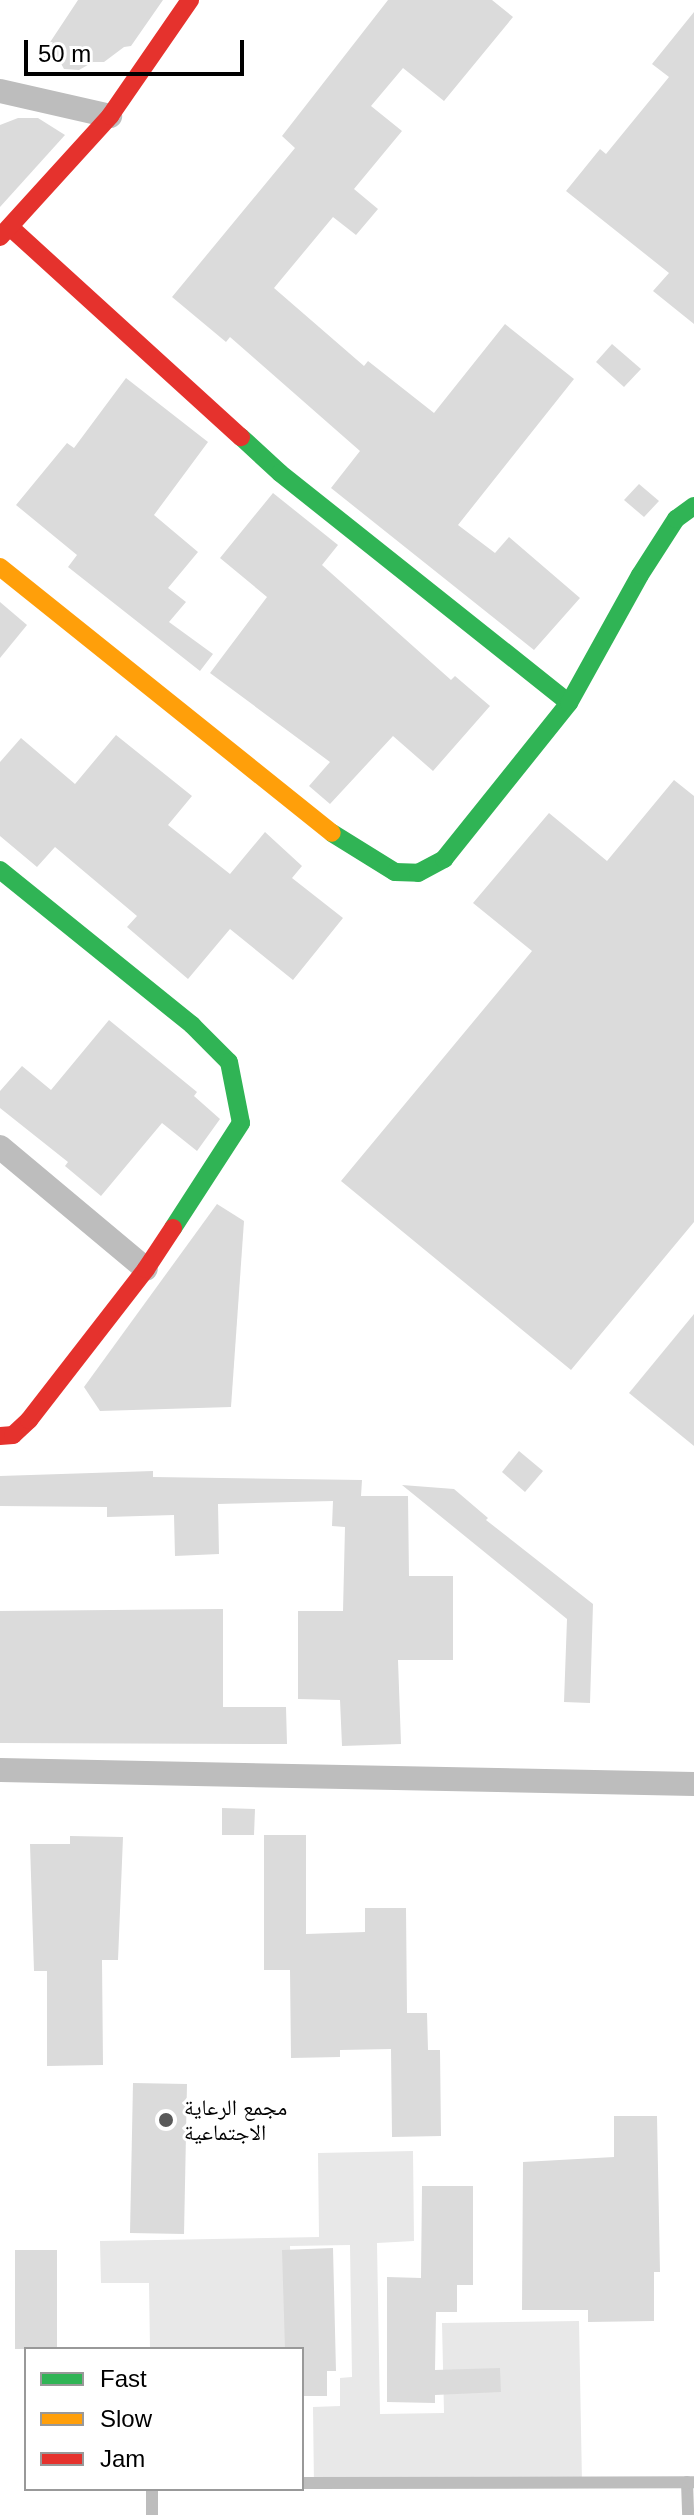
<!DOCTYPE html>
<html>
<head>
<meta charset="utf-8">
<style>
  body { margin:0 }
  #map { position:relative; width:694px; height:2515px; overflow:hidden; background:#fff; font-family:Helvetica,"Noto Naskh Arabic",sans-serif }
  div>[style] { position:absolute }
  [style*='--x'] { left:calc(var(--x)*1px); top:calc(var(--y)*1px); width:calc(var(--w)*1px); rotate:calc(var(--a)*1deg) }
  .green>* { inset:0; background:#e8e8e8 }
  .building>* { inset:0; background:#dbdbdb }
  .lane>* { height:12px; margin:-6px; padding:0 6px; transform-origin:6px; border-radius:6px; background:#bdbdbd }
  .street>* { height:24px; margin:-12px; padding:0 12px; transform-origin:12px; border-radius:12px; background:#bdbdbd }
  .fast>* { height:18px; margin:-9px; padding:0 9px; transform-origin:9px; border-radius:9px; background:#30b455 }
  .slow>* { height:18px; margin:-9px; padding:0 9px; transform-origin:9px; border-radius:9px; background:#ff9f0a }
  .jam>* { height:18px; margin:-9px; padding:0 9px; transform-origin:9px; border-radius:9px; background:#e5322d }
  .dots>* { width:22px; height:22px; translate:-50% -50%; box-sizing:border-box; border:4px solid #fff; border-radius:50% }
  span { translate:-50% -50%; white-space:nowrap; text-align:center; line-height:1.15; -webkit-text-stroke:6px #fff; paint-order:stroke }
  .poi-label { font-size:22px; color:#000 }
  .left { translate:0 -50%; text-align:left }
  .legend { position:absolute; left:24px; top:2347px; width:280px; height:144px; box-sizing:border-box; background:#fff; border:2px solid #999; margin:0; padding:10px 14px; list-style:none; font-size:24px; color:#000 }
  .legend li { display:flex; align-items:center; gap:16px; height:40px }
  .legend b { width:40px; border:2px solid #999 }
  .scale { position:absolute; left:24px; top:40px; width:220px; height:36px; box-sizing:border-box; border:4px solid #000; border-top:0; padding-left:10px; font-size:24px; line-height:28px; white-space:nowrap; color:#000; -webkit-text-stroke:6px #fff; paint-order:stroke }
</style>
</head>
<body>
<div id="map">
  <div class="green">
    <div style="clip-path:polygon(413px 2151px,414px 2241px,377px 2243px,380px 2414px,444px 2413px,442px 2323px,579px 2321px,582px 2483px,314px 2488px,313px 2407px,340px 2406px,340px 2378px,352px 2377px,350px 2245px,290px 2246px,292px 2349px,150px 2349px,149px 2283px,101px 2283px,100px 2241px,319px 2237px,318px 2153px)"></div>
  </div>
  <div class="building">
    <div style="clip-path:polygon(78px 0,163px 0,131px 46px,124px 47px,104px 62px,93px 62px,79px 70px,64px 69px,58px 58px,37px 62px)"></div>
    <div style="clip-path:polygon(388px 0,492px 0,513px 17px,444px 101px,403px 68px,371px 106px,402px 131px,354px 189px,378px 209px,356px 235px,333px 217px,274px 288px,364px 366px,368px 361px,434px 413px,505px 324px,574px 379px,458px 525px,495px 553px,509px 537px,580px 598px,534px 650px,331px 488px,360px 451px,230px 337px,226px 342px,172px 297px,295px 148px,282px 136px)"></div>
    <div style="clip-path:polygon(694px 12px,694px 324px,653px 291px,669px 273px,566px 191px,600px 149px,606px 154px,669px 77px,652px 64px)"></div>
    <div style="clip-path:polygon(18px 118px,38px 118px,65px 135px,0 207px,0 125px)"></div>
    <div style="clip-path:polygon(612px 344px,641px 369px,624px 387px,596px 362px)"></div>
    <div style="clip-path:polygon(126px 378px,208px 442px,154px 515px,198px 552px,168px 588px,186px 602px,169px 622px,213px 654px,200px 671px,68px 567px,77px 555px,16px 505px,67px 443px,74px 448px)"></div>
    <div style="clip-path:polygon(639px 484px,659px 501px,644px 517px,624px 500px)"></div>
    <div style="clip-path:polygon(273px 493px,338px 545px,322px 565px,451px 680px,455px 676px,490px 706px,433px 771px,393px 736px,330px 804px,309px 786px,330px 762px,210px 673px,267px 597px,220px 558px)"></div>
    <div style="clip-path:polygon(0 602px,27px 625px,0 658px)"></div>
    <div style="clip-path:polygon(116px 735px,192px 796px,168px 825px,230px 874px,265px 832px,302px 866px,292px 878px,343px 918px,293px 980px,230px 929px,188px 979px,127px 927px,137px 916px,55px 847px,37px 867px,0 836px,0 762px,21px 738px,75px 784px)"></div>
    <div style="clip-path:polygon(674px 780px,694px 796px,694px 1222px,571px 1370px,341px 1181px,532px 951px,473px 903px,549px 813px,607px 861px)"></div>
    <div style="clip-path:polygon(109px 1020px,197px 1092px,194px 1096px,220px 1119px,197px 1151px,162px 1123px,101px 1196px,65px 1166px,68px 1162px,0 1108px,0 1091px,22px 1066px,51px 1090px)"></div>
    <div style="clip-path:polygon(217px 1204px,244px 1221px,231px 1407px,100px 1411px,84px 1387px)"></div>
    <div style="clip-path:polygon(694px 1314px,694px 1446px,629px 1393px)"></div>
    <div style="clip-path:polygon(519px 1451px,543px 1471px,525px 1492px,502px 1472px)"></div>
    <div style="clip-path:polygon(153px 1471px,153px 1477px,362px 1480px,361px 1496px,408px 1496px,409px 1576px,453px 1576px,453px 1660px,398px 1660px,401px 1744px,342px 1746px,340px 1700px,298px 1699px,298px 1611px,343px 1611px,345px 1527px,332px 1526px,333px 1501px,218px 1504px,219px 1554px,175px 1556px,174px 1515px,107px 1517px,107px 1507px,0 1506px,0 1476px)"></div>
    <div style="clip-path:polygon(402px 1485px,454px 1489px,488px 1518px,486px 1520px,593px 1604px,590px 1703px,564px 1702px,567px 1619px)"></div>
    <div style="clip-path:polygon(223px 1609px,223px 1707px,286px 1707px,287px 1744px,0 1743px,0 1611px)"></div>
    <div style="clip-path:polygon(222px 1808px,255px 1809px,254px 1835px,222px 1835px)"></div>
    <div style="clip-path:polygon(264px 1835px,306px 1835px,306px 1934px,365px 1932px,365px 1908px,406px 1908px,407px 2013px,427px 2013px,428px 2050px,440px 2050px,441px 2136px,392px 2137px,391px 2049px,340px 2050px,340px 2057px,291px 2058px,290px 1970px,264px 1970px)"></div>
    <div style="clip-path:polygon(70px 1836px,123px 1837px,118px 1960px,102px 1960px,103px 2065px,47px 2066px,47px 1971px,34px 1971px,30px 1844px,70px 1844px)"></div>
    <div style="clip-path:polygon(133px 2083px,187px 2084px,184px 2234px,130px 2233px)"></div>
    <div style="clip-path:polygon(614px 2116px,657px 2116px,660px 2272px,654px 2272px,654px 2321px,588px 2322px,588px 2310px,522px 2310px,523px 2162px,614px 2157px)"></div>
    <div style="clip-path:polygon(422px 2186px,473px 2186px,473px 2285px,457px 2285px,457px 2312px,436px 2312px,435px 2370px,500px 2368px,501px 2392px,435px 2395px,435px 2403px,387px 2402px,387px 2277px,421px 2278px)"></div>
    <div style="clip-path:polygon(333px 2248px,336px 2371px,327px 2371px,327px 2396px,302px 2396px,302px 2349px,285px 2349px,282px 2250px)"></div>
    <div style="clip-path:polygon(15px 2250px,57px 2250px,57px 2349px,15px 2349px)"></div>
  </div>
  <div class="lane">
    <div style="--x:687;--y:2482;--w:33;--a:88"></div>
    <div style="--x:302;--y:2483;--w:392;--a:-0.1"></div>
    <div style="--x:152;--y:2489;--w:26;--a:90"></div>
  </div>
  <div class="street">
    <div style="--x:0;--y:91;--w:113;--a:12.8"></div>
    <div style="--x:0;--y:1147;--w:190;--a:39.9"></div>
    <div style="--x:0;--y:1770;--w:694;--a:1.16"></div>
  </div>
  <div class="fast">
    <div style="--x:241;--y:437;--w:53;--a:42.7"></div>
    <div style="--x:280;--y:473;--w:369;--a:38.5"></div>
    <div style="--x:332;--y:833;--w:74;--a:31.8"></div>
    <div style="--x:395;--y:872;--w:23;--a:2"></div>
    <div style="--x:418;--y:873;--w:30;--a:-28"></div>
    <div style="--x:444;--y:859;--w:200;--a:-51.3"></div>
    <div style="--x:569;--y:703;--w:146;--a:-61"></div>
    <div style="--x:640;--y:575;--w:67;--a:-57.3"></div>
    <div style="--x:676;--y:519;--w:22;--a:-36"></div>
    <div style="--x:0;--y:870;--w:247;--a:38.9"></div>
    <div style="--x:192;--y:1025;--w:52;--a:45"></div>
    <div style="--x:229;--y:1062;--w:62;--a:78.9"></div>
    <div style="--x:241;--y:1123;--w:125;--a:122.9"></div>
  </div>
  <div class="slow">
    <div style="--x:0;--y:567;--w:425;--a:38.7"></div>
  </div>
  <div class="jam">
    <div style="--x:11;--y:228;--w:311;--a:42.3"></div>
    <div style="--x:0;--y:237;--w:164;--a:-47.7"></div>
    <div style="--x:110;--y:116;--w:141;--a:-55.4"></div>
    <div style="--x:0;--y:1436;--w:13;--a:-4"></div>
    <div style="--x:13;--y:1435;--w:22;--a:-43"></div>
    <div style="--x:29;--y:1420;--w:191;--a:-52.2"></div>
    <div style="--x:146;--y:1269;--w:49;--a:-56.6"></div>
  </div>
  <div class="dots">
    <div style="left:166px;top:2120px;background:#595959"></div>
  </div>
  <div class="poi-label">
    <span class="left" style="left:184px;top:2120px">مجمع الرعاية<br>الاجتماعية</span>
  </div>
  <ul class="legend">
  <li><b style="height:10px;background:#30b455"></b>Fast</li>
  <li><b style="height:10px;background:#ff9f0a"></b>Slow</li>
  <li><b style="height:10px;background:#e5322d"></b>Jam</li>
  </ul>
  <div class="scale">50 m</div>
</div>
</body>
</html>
